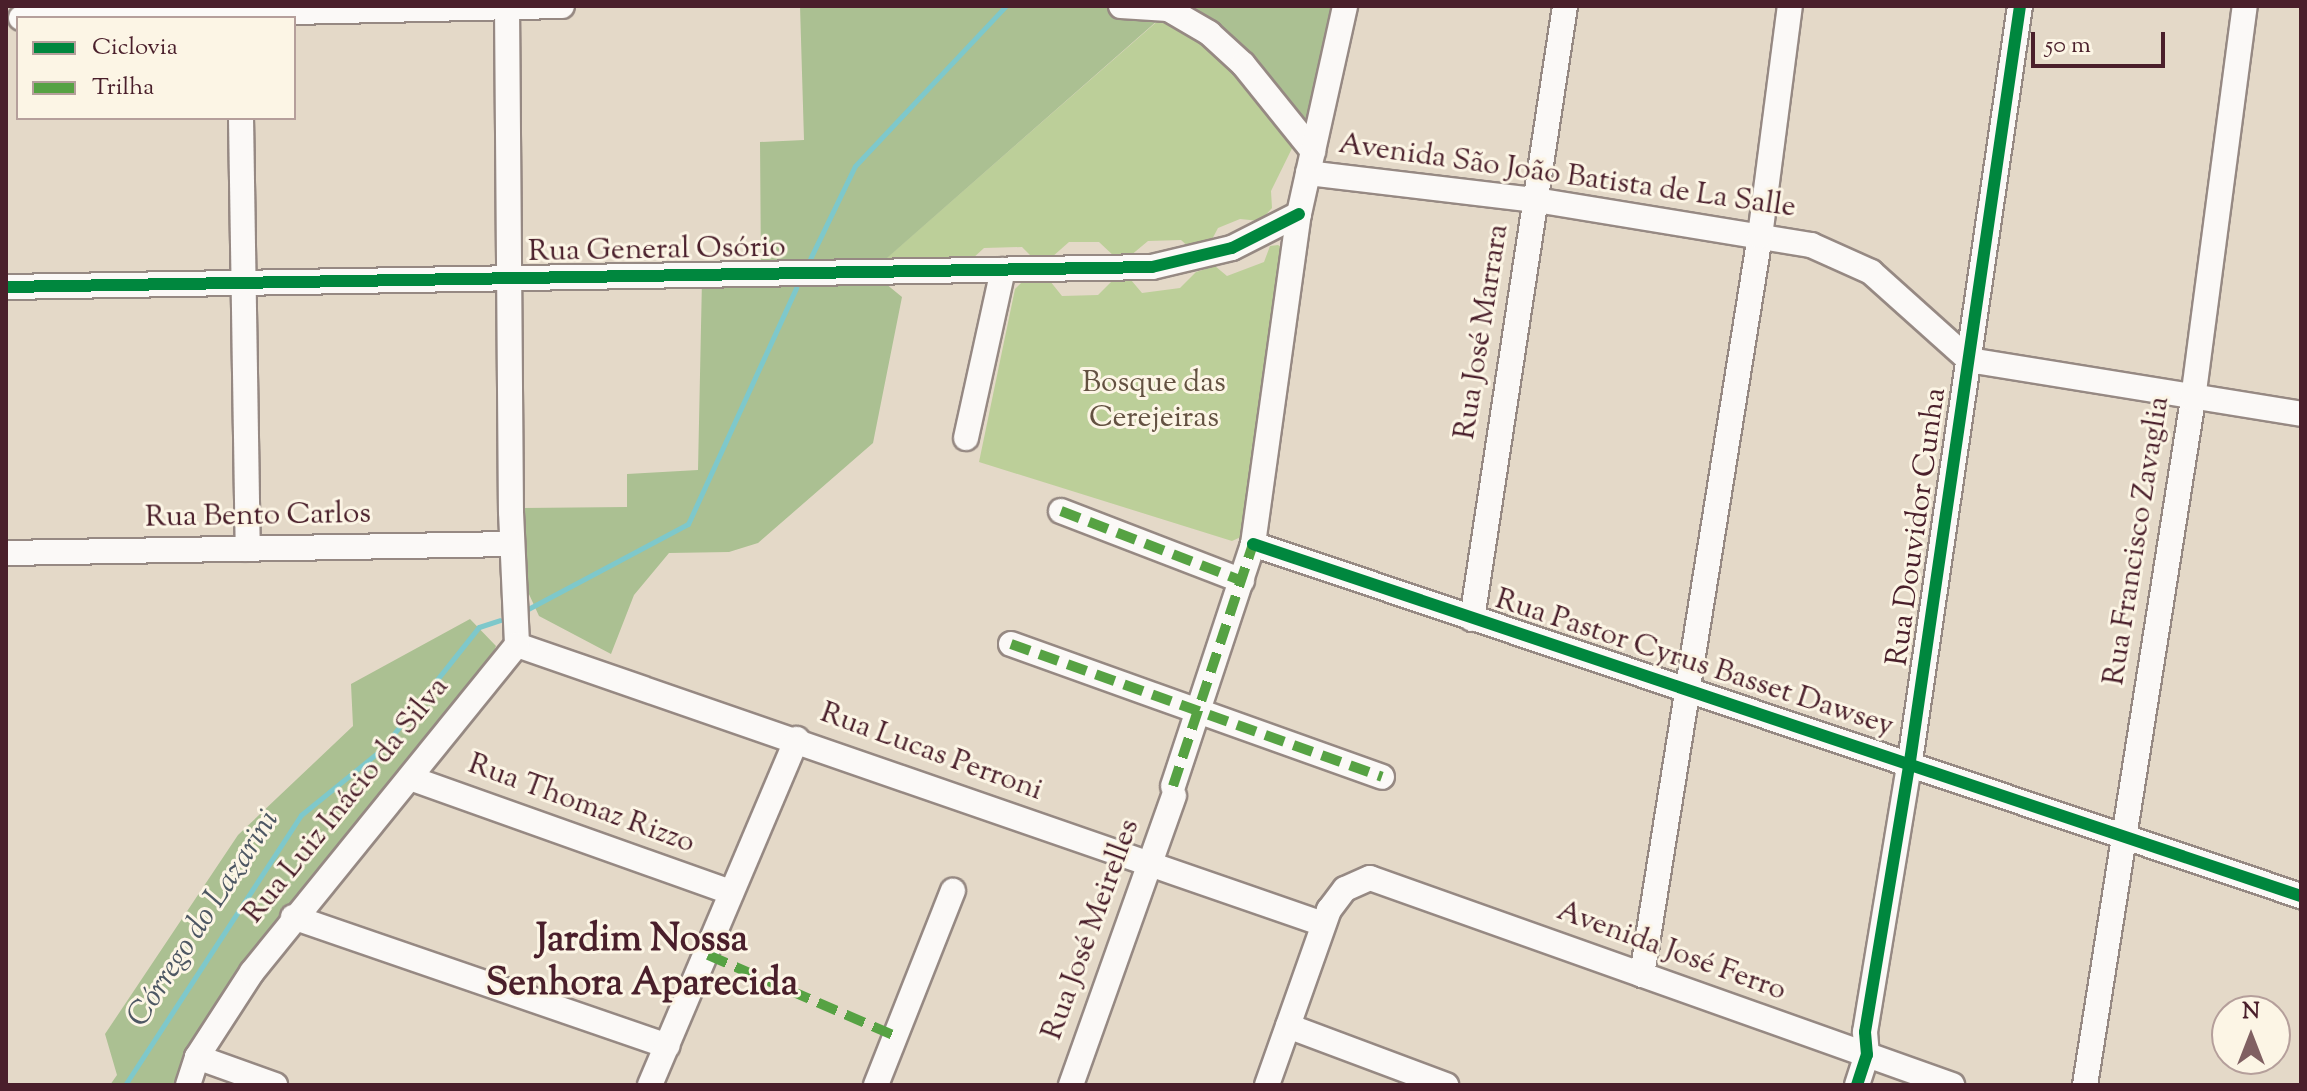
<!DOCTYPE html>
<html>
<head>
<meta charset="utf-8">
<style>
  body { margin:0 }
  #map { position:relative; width:2307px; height:1091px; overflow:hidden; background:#e4d9c8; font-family:"Sorts Mill Goudy",serif }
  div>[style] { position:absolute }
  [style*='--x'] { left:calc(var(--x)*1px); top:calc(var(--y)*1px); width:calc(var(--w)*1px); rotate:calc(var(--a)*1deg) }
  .green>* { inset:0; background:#bccf99 }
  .forest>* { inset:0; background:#abc092 }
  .stream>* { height:5px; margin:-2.5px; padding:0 2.5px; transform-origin:2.5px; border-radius:2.5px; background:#7ec8cb }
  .roads { filter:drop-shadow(2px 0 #968983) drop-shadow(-2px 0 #968983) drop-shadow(0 2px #968983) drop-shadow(0 -2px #968983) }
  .minor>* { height:24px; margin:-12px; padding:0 12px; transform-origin:12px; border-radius:12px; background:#fbf9f7 }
  .quiet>* { height:10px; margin-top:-5px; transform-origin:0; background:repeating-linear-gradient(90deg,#56a243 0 20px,transparent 0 30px) }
  .cycleway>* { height:12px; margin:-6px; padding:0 6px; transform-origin:6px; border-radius:6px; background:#00873e }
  span { translate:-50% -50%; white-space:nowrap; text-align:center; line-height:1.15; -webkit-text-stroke:6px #fcf5e5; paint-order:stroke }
  .street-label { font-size:30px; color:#4a1f2b }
  .park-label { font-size:30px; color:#635141 }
  .water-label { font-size:32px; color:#4d5763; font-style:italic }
  .district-label { font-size:38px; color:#4a1f2b; font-weight:700 }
  .frame { position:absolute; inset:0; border:8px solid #4a1f2b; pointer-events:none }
  .legend { position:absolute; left:16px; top:16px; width:280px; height:104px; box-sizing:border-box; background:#fcf5e5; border:2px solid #b59f9b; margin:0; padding:10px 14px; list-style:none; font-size:24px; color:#4a1f2b }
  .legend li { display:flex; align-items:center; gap:16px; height:40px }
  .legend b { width:40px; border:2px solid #b59f9b }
  .north { position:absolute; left:2211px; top:995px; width:80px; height:80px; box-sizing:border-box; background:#fcf5e5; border:2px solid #b59f9b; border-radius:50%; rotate:0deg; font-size:22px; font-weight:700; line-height:32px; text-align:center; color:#4a1f2b }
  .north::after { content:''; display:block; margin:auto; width:28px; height:36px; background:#806062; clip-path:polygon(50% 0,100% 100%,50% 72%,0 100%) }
  .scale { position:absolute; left:2031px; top:32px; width:134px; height:36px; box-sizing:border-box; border:4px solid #4a1f2b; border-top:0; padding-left:10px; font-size:24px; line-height:28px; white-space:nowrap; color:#4a1f2b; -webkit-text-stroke:6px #fcf5e5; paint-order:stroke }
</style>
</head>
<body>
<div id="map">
  <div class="green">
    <div style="clip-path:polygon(1168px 12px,1304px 124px,1271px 191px,1272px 208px,1260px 221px,1240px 219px,1218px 228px,1208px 247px,1191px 249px,1181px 240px,1148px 241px,1130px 256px,1115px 257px,1099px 242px,1069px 242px,1052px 257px,1037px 262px,1022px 247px,984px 248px,972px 259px,882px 262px)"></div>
    <div style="clip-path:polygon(1278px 245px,1289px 253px,1243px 536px,1232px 541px,979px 462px,1015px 289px,1023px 281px,1050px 281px,1062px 296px,1098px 295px,1113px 280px,1131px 280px,1142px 293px,1180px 288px,1196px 272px,1215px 266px,1227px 276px,1264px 262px,1270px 246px)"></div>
  </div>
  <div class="forest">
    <div style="clip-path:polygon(800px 6px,1348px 6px,1322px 139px,1287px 99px,1174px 6px,870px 273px,761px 274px,760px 142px,804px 140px)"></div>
    <div style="clip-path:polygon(702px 279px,880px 279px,902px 297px,873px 443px,758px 543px,729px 552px,669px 553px,634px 595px,611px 654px,539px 616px,522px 579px,523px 508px,627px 507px,627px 474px,698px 470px)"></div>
    <div style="clip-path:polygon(470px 619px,496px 646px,489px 663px,181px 1085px,110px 1085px,117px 1075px,105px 1034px,238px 835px,353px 726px,351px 684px)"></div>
  </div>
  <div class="stream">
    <div style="--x:810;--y:259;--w:103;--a:-64.2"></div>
    <div style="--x:855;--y:166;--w:220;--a:-46.7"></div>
    <div style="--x:528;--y:609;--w:181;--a:-28"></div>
    <div style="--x:688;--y:524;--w:260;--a:-65.4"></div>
    <div style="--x:125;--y:1085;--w:322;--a:-56.9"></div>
    <div style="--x:301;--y:815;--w:103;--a:-39.1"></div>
    <div style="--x:381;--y:750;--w:157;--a:-51.5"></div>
    <div style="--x:479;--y:627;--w:22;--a:-18"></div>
  </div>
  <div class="roads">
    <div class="minor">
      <div style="--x:507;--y:6;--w:506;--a:89.55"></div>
      <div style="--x:511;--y:512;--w:133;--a:87.4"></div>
      <div style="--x:1121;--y:6;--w:47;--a:3.7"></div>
      <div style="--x:1168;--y:9;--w:48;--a:30.3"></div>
      <div style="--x:1209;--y:33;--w:46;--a:42.4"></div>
      <div style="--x:1243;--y:64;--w:112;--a:51.2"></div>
      <div style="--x:21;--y:18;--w:541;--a:-1.27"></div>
      <div style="--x:241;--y:118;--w:431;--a:89.1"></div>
      <div style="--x:1308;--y:173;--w:230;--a:6.8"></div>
      <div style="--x:1536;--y:200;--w:279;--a:9.3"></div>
      <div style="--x:1811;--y:245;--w:66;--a:24.2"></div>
      <div style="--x:1871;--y:272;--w:132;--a:41.9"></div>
      <div style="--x:1969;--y:360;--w:336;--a:9.2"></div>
      <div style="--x:6;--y:287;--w:1146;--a:-1"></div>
      <div style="--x:1152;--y:267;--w:82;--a:-13.4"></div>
      <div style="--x:1232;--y:248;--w:75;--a:-26.9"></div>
      <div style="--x:966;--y:438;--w:172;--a:-77.6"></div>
      <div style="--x:1061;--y:511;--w:194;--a:21.1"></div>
      <div style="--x:1253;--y:544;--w:1106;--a:18.57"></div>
      <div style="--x:6;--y:553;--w:506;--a:-1.02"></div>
      <div style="--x:1472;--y:619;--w:620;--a:-81.37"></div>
      <div style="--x:1011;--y:644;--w:394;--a:19.7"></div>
      <div style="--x:517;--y:645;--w:853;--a:19.09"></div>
      <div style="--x:410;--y:778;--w:341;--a:19.6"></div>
      <div style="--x:1173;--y:786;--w:255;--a:-71.7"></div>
      <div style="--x:1253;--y:544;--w:333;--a:-82.1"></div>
      <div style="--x:1299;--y:214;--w:213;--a:-77.5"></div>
      <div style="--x:293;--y:917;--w:396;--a:19"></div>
      <div style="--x:1642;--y:975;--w:748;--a:-80.93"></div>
      <div style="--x:1760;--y:236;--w:232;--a:-82.6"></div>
      <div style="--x:1288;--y:1026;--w:169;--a:20.5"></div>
      <div style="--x:197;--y:1057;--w:83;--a:19.7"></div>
      <div style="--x:188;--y:1085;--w:29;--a:-72"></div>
      <div style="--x:197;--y:1057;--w:101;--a:-57.1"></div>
      <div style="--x:252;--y:972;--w:421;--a:-51"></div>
      <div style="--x:650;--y:1085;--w:376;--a:-67"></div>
      <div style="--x:876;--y:1085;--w:209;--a:-68.4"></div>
      <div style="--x:1071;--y:1085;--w:307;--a:-70.4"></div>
      <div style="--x:1267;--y:1085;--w:186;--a:-70.5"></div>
      <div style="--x:1329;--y:910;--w:26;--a:-53"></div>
      <div style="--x:1345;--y:889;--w:27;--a:-24"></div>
      <div style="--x:1370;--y:878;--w:618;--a:19.58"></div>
      <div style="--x:1857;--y:1085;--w:32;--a:-72"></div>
      <div style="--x:1867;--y:1055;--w:23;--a:-95"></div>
      <div style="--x:1865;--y:1032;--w:275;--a:-80.6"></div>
      <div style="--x:1910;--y:761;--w:763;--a:-81.71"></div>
      <div style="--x:2085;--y:1085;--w:694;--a:-81.05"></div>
      <div style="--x:2193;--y:399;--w:396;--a:-82.5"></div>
    </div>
  </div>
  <div class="quiet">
    <div style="--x:1061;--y:511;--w:194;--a:21.1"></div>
    <div style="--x:1011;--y:644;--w:394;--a:19.7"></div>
    <div style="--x:1173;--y:786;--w:255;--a:-71.7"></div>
    <div style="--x:708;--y:955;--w:204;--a:23.4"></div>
  </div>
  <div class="cycleway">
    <div style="--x:6;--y:287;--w:1146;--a:-1"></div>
    <div style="--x:1152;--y:267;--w:82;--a:-13.4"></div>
    <div style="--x:1232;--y:248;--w:75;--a:-26.9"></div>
    <div style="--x:1253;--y:544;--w:1106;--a:18.57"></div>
    <div style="--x:1857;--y:1085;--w:32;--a:-72"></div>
    <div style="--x:1867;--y:1055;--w:23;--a:-95"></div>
    <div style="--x:1865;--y:1032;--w:275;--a:-80.6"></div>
    <div style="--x:1910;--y:761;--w:763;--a:-81.71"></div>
  </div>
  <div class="street-label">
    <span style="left:1567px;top:177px;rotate:8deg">Avenida São João Batista de La Salle</span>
    <span style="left:657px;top:251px;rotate:-1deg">Rua General Osório</span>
    <span style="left:1483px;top:332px;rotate:-81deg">Rua José Marrara</span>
    <span style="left:258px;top:517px;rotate:-1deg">Rua Bento Carlos</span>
    <span style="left:1918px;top:527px;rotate:-82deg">Rua Douvidor Cunha</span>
    <span style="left:2138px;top:541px;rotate:-81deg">Rua Francisco Zavaglia</span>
    <span style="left:1694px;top:664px;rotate:18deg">Rua Pastor Cyrus Basset Dawsey</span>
    <span style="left:931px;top:753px;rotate:20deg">Rua Lucas Perroni</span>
    <span style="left:347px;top:801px;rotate:-51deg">Rua Luiz Inácio da Silva</span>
    <span style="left:581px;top:805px;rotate:20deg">Rua Thomaz Rizzo</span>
    <span style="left:1092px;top:930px;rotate:-70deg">Rua José Meirelles</span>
    <span style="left:1671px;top:952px;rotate:20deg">Avenida José Ferro</span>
  </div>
  <div class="park-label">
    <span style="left:1154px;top:401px">Bosque das<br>Cerejeiras</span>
  </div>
  <div class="water-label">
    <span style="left:204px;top:919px;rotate:-57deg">Córrego do Lazarini</span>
  </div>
  <div class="district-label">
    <span style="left:642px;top:964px">Jardim Nossa<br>Senhora Aparecida</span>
  </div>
  <div class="frame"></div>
  <ul class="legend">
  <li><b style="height:10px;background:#00873e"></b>Ciclovia</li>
  <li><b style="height:10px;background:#56a243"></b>Trilha</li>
  </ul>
  <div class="north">N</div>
  <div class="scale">50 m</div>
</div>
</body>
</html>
